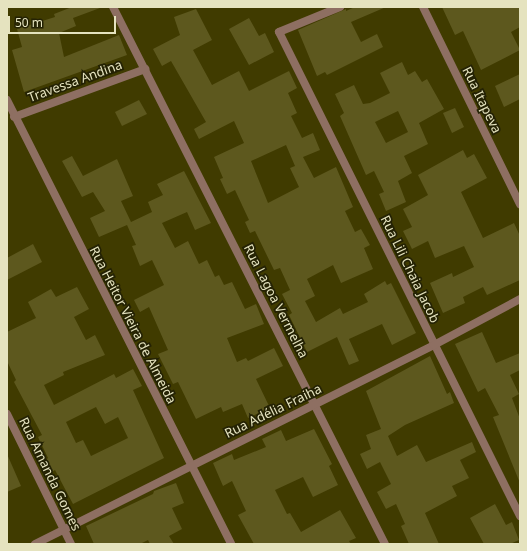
<!DOCTYPE html>
<html>
<head>
<meta charset="utf-8">
<style>
  body { margin:0 }
  #map { position:relative; width:527px; height:551px; overflow:hidden; background:#403b00; font-family:"Noto Sans",sans-serif }
  div>[style] { position:absolute }
  [style*='--x'] { left:calc(var(--x)*1px); top:calc(var(--y)*1px); width:calc(var(--w)*1px); rotate:calc(var(--a)*1deg) }
  .building>* { inset:0; background:#5d581e }
  .minor>* { height:8px; margin:-4px; padding:0 4px; transform-origin:4px; border-radius:4px; background:#8e6f62 }
  span { translate:-50% -50%; white-space:nowrap; text-align:center; line-height:1.15; -webkit-text-stroke:3.5px #242204; paint-order:stroke }
  .street-label { font-size:13px; color:#e5e3bf }
  .frame { position:absolute; inset:0; border:8px solid #e5e3bf; pointer-events:none }
  .scale { position:absolute; left:8px; top:16px; width:108px; height:18px; box-sizing:border-box; border:2px solid #e5e3bf; border-top:0; padding-left:5px; font-size:12px; line-height:14px; white-space:nowrap; color:#e5e3bf; -webkit-text-stroke:3px #242204; paint-order:stroke }
</style>
</head>
<body>
<div id="map">
  <div class="building">
    <div style="clip-path:polygon(72px 7px,100px 8px,73px 18px,76px 26px,59px 33px,64px 57px,119px 35px,127px 55px,24px 92px,12px 50px,22px 47px,17px 29px,55px 17px,54px 14px)"></div>
    <div style="clip-path:polygon(355px 7px,386px 7px,351px 22px,361px 42px,377px 34px,383px 47px,327px 75px,325px 72px,317px 76px,298px 30px,346px 9px,346px 11px)"></div>
    <div style="clip-path:polygon(442px 7px,520px 7px,520px 27px,511px 32px,520px 50px,481px 70px,463px 31px,455px 35px)"></div>
    <div style="clip-path:polygon(evenodd,196px 9px,212px 40px,193px 50px,212px 85px,239px 71px,249px 91px,289px 71px,297px 88px,288px 93px,297px 113px,291px 116px,302px 138px,313px 133px,320px 150px,303px 157px,314px 178px,336px 167px,353px 207px,345px 211px,355px 232px,361px 229px,370px 245px,364px 248px,373px 269px,341px 283px,333px 265px,307px 279px,315px 296px,305px 301px,316px 322px,340px 308px,343px 314px,368px 302px,364px 294px,385px 281px,387px 285px,391px 283px,416px 333px,392px 345px,382px 324px,349px 339px,359px 361px,349px 365px,337px 337px,307px 352px,289px 315px,292px 313px,282px 294px,290px 290px,280px 268px,274px 270px,255px 231px,250px 233px,245px 222px,249px 220px,235px 190px,227px 194px,220px 179px,223px 178px,214px 157px,244px 143px,234px 121px,199px 139px,194px 129px,206px 122px,171px 61px,162px 66px,153px 49px,180px 35px,174px 17px,196px 9px,286px 145px,295px 166px,290px 168px,299px 187px,268px 203px,251px 161px,286px 145px)"></div>
    <div style="clip-path:polygon(249px 18px,259px 36px,265px 33px,274px 52px,249px 65px,229px 29px)"></div>
    <div style="clip-path:polygon(evenodd,402px 62px,408px 75px,415px 71px,422px 82px,427px 79px,444px 109px,419px 123px,428px 144px,404px 156px,412px 173px,398px 181px,406px 202px,386px 211px,379px 194px,384px 192px,374px 171px,366px 175px,340px 116px,344px 113px,335px 94px,354px 85px,363px 104px,370px 103px,390px 93px,380px 73px,402px 62px,398px 111px,408px 132px,386px 143px,375px 122px,398px 111px)"></div>
    <div style="clip-path:polygon(520px 74px,520px 99px,504px 107px,495px 86px)"></div>
    <div style="clip-path:polygon(139px 100px,147px 114px,122px 126px,115px 112px)"></div>
    <div style="clip-path:polygon(455px 108px,464px 127px,452px 133px,443px 113px)"></div>
    <div style="clip-path:polygon(463px 150px,467px 158px,474px 154px,487px 178px,461px 192px,483px 238px,514px 223px,520px 236px,520px 280px,487px 295px,483px 287px,463px 297px,465px 303px,443px 313px,430px 283px,452px 273px,453px 277px,474px 267px,464px 246px,435px 258px,428px 241px,412px 249px,403px 231px,412px 227px,403px 209px,428px 195px,418px 175px)"></div>
    <div style="clip-path:polygon(72px 156px,83px 176px,117px 159px,133px 196px,121px 201px,131px 222px,152px 212px,148px 202px,163px 195px,157px 184px,184px 171px,211px 223px,195px 230px,187px 212px,162px 223px,175px 248px,188px 241px,199px 264px,207px 260px,215px 277px,219px 275px,224px 285px,232px 282px,245px 309px,256px 304px,264px 324px,227px 338px,237px 362px,246px 358px,248px 361px,274px 348px,283px 366px,256px 379px,270px 408px,248px 418px,242px 404px,223px 412px,221px 407px,196px 419px,178px 382px,173px 384px,158px 354px,168px 350px,149px 307px,140px 312px,134px 300px,164px 285px,152px 260px,140px 266px,132px 246px,136px 245px,127px 225px,99px 237px,90px 218px,105px 211px,93px 192px,82px 197px,62px 161px)"></div>
    <div style="clip-path:polygon(33px 244px,42px 262px,7px 280px,7px 258px)"></div>
    <div style="clip-path:polygon(evenodd,77px 287px,89px 309px,74px 317px,86px 340px,95px 335px,105px 355px,63px 372px,64px 375px,44px 385px,54px 405px,114px 374px,116px 378px,133px 369px,142px 386px,133px 390px,164px 458px,73px 504px,55px 470px,52px 472px,46px 460px,48px 458px,38px 437px,42px 435px,14px 382px,16px 380px,7px 361px,7px 332px,36px 318px,28px 302px,51px 289px,56px 297px,77px 287px,96px 407px,105px 424px,118px 417px,128px 438px,91px 456px,83px 440px,76px 443px,66px 422px,96px 407px)"></div>
    <div style="clip-path:polygon(482px 332px,496px 363px,520px 353px,520px 370px,510px 375px,519px 394px,512px 398px,520px 419px,520px 483px,493px 417px,499px 415px,485px 388px,478px 392px,455px 344px)"></div>
    <div style="clip-path:polygon(430px 356px,447px 394px,450px 392px,454px 403px,405px 425px,388px 436px,397px 456px,417px 445px,426px 462px,472px 442px,476px 452px,460px 460px,469px 478px,452px 486px,457px 496px,425px 513px,439px 544px,409px 544px,401px 526px,405px 524px,396px 504px,386px 509px,377px 492px,391px 484px,380px 462px,367px 469px,360px 454px,371px 449px,366px 435px,381px 429px,366px 391px)"></div>
    <div style="clip-path:polygon(314px 429px,332px 464px,329px 466px,338px 485px,313px 497px,303px 477px,275px 490px,287px 514px,290px 513px,301px 532px,340px 510px,356px 538px,349px 541px,351px 544px,254px 544px,238px 515px,246px 511px,232px 481px,223px 486px,213px 463px,232px 454px,234px 460px,266px 447px,262px 439px,281px 430px,286px 441px)"></div>
    <div style="clip-path:polygon(7px 454px,21px 486px,7px 492px)"></div>
    <div style="clip-path:polygon(176px 483px,184px 503px,172px 508px,182px 529px,169px 536px,174px 544px,150px 544px,148px 540px,140px 544px,94px 544px,86px 526px,153px 494px,154px 491px)"></div>
    <div style="clip-path:polygon(495px 504px,506px 525px,512px 522px,519px 540px,510px 544px,484px 544px,470px 518px)"></div>
  </div>
  <div class="minor">
    <div style="--x:113;--y:7;--w:602;--a:63.14"></div>
    <div style="--x:340;--y:7;--w:66;--a:157.7"></div>
    <div style="--x:279;--y:32;--w:541;--a:63.53"></div>
    <div style="--x:423;--y:7;--w:220;--a:63.8"></div>
    <div style="--x:7;--y:100;--w:497;--a:63.2"></div>
    <div style="--x:14;--y:117;--w:140;--a:-20.1"></div>
    <div style="--x:7;--y:414;--w:145;--a:63.8"></div>
    <div style="--x:35;--y:544;--w:446;--a:-26.5"></div>
    <div style="--x:434;--y:345;--w:98;--a:-28.1"></div>
  </div>
  <div class="street-label">
    <span style="left:75px;top:81px;rotate:-20deg">Travessa Andina</span>
    <span style="left:482px;top:100px;rotate:64deg">Rua Itapeva</span>
    <span style="left:410px;top:269px;rotate:64deg">Rua Lili Chaia Jacob</span>
    <span style="left:276px;top:301px;rotate:63deg">Rua Lagoa Vermelha</span>
    <span style="left:133px;top:325px;rotate:63deg">Rua Heitor Vieira de Almeida</span>
    <span style="left:273px;top:411px;rotate:-26deg">Rua Adélia Fraiha</span>
    <span style="left:50px;top:474px;rotate:64deg">Rua Amanda Gomes</span>
  </div>
  <div class="frame"></div>
  <div class="scale">50 m</div>
</div>
</body>
</html>
